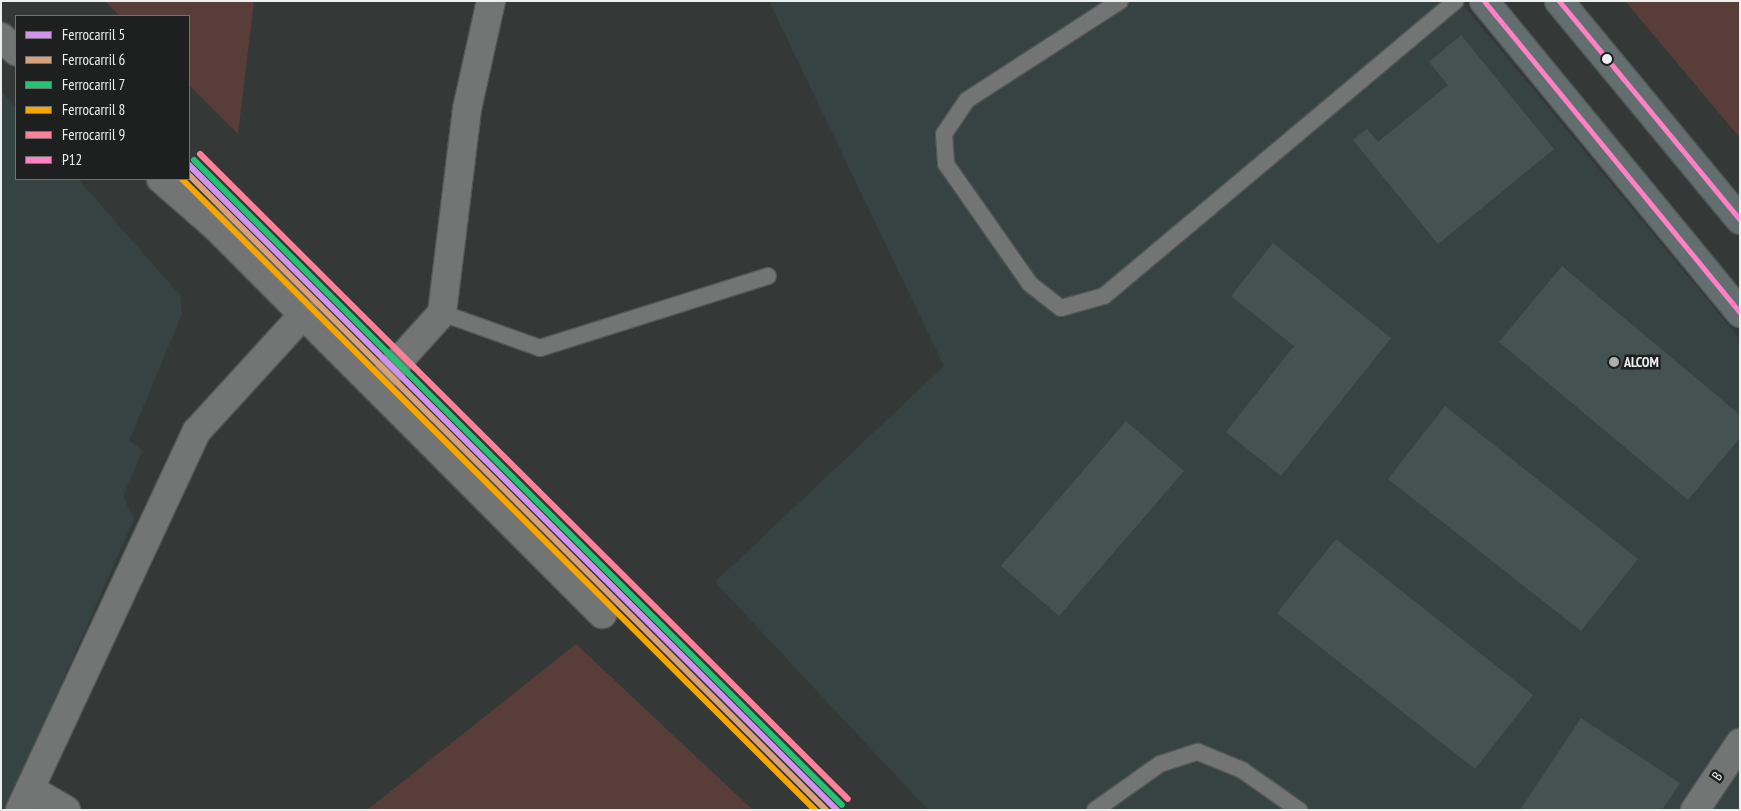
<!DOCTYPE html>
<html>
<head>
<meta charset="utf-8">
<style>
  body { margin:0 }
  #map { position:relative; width:1741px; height:811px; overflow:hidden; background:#343837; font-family:"PT Sans Narrow",sans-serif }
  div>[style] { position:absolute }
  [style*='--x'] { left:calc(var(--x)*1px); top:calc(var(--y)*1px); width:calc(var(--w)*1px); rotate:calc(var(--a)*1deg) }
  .built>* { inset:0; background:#364342 }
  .green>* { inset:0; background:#583d39 }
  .building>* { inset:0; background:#445352 }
  .roads { filter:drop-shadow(1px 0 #525655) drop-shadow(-1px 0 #525655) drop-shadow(0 1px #525655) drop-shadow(0 -1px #525655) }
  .lane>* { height:16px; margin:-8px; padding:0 8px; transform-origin:8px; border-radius:8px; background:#727574 }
  .street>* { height:28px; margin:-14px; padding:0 14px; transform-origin:14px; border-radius:14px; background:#727574 }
  .highway>* { height:28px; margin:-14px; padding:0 14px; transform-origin:14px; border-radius:14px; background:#636f6e }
  .bus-1>* { height:5px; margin:-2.5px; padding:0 2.5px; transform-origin:2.5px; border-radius:2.5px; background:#ff80c5 }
  .rail-1>* { height:6px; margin:-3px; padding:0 3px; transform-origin:3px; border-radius:3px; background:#d193ec }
  .rail-2>* { height:6px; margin:-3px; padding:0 3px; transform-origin:3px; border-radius:3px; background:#d9a179 }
  .rail-3>* { height:6px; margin:-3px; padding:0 3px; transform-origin:3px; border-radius:3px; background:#26c172 }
  .rail-4>* { height:6px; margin:-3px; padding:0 3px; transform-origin:3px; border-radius:3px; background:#f7a600 }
  .rail-5>* { height:6px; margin:-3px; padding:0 3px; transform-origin:3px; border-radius:3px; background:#ff8098 }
  .dots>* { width:14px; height:14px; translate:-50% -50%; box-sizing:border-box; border:2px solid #1d201f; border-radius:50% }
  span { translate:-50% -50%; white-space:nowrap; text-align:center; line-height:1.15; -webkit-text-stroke:5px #1d201f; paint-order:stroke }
  .poi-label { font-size:14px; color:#ecf0ef; font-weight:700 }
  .left { translate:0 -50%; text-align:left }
  .street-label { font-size:14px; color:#ecf0ef }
  .frame { position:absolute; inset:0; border:2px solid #ecf0ef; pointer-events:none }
  .legend { position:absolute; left:15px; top:15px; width:175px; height:165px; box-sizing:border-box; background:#1d201f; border:1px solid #707372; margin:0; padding:6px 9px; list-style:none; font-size:15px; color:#ecf0ef }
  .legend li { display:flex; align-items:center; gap:10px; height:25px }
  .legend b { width:25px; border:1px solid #707372 }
</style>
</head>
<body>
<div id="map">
  <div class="built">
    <div style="clip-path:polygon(769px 1px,1460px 1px,1740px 339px,1740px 810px,928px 810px,715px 582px,944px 366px)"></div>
    <div style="clip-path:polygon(1px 90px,16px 108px,16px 179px,78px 179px,180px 295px,182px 314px,129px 441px,143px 450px,123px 496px,134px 519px,6px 810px,1px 810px)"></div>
  </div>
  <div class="green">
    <div style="clip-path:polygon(105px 1px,254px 1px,238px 134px,189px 85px,189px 16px,120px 16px)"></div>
    <div style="clip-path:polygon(1625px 1px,1740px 1px,1740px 138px)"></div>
    <div style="clip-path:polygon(576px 644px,753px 810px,367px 810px)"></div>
  </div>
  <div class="building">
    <div style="clip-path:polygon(1461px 35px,1554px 149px,1438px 244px,1353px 140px,1367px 129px,1378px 142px,1448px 85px,1429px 62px)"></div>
    <div style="clip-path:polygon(1273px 243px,1391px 338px,1281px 476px,1226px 432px,1294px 346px,1231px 296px)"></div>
    <div style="clip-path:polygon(1562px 266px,1740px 415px,1740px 438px,1688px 500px,1499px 342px)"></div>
    <div style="clip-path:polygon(1445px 406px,1638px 559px,1581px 631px,1388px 479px)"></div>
    <div style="clip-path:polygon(1126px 421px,1184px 471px,1059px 616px,1001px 566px)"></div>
    <div style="clip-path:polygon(1336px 539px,1533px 695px,1475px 769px,1277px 613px)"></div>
    <div style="clip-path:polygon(1581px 718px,1680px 783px,1662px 810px,1520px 810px)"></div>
  </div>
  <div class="roads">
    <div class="lane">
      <div style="--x:1120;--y:1;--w:182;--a:147.1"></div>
      <div style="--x:967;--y:100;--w:41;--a:124.1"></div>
      <div style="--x:944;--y:134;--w:30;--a:86"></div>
      <div style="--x:946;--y:164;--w:146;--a:55"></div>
      <div style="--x:1030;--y:284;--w:39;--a:38"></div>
      <div style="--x:1061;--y:308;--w:45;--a:-15.6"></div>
      <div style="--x:1104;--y:296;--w:459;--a:-40"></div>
      <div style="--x:442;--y:313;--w:104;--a:19.7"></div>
      <div style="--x:540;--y:348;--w:239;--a:-17.5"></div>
      <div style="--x:1095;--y:810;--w:80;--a:-35.3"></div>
      <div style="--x:1160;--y:764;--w:40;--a:-18"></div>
      <div style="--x:1198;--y:752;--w:48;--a:22.2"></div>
      <div style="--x:1242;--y:770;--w:70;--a:35.1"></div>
    </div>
    <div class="street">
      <div style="--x:1;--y:37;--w:21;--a:43"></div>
      <div style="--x:161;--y:179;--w:73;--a:41.1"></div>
      <div style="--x:216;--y:227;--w:547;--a:45.07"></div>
      <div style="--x:376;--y:386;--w:98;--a:-47.9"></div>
      <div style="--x:442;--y:313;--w:206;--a:-83"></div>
      <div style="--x:467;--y:109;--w:111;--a:-77.5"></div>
      <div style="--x:30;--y:789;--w:42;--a:30.3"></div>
      <div style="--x:20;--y:810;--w:418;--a:-65"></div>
      <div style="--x:197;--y:431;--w:159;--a:-47.6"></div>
      <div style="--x:1695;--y:810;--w:81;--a:-56.1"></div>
    </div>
    <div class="highway">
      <div style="--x:1484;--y:1;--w:404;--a:50.6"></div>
      <div style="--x:1559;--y:1;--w:284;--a:50.4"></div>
    </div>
  </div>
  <div class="bus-1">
    <div style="--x:1484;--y:1;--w:404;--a:50.6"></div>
    <div style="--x:1559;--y:1;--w:284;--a:50.4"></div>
  </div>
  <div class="rail-1">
    <div style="--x:189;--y:165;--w:914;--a:44.87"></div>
  </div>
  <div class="rail-2">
    <div style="--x:189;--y:175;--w:899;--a:44.91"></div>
  </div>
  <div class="rail-3">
    <div style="--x:194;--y:160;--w:914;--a:44.87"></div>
  </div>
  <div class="rail-4">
    <div style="--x:182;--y:179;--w:894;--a:44.91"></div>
  </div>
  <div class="rail-5">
    <div style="--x:200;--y:154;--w:914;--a:44.87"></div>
  </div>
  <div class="dots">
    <div style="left:1607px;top:59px;background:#ecf0ef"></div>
    <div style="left:1614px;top:362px;background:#acb0af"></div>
  </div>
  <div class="poi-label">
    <span class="left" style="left:1624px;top:362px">ALCOM</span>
  </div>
  <div class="street-label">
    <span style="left:1717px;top:776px;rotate:-56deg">B</span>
  </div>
  <div class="frame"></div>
  <ul class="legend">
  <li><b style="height:6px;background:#d193ec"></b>Ferrocarril 5</li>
  <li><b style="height:6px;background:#d9a179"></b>Ferrocarril 6</li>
  <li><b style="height:6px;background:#26c172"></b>Ferrocarril 7</li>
  <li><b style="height:6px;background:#f7a600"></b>Ferrocarril 8</li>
  <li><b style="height:6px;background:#ff8098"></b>Ferrocarril 9</li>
  <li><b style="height:6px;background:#ff80c5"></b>P12</li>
  </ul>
</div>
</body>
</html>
